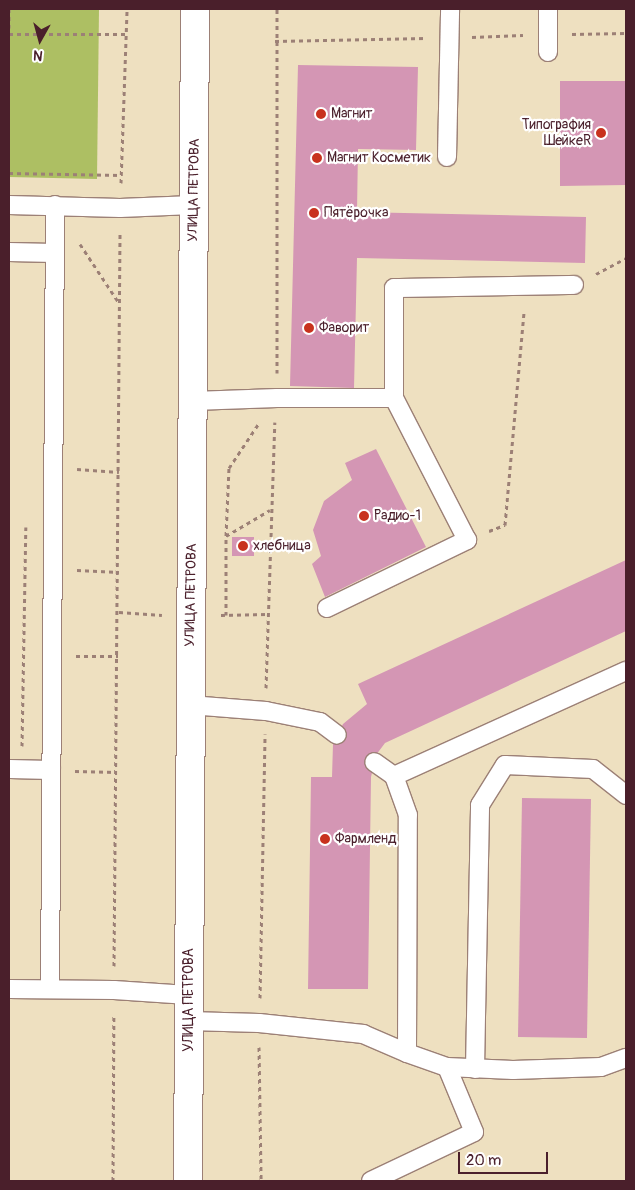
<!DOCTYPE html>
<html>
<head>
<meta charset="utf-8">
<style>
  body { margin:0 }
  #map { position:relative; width:635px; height:1190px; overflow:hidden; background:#eee0c0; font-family:Pangolin,sans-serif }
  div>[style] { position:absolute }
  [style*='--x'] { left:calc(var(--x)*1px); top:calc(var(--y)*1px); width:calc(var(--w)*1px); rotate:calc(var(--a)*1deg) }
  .green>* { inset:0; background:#adbf63 }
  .building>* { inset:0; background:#d496b4 }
  .path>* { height:3px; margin-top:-1.5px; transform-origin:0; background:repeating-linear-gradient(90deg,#9c8076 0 4px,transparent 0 8px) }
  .roads { filter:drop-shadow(1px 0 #9c8076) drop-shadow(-1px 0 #9c8076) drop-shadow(0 1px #9c8076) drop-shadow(0 -1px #9c8076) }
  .lane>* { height:18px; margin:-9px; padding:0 9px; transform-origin:9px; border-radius:9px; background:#fff }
  .secondary>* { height:28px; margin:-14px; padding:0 14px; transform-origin:14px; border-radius:14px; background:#fff }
  .dots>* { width:14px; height:14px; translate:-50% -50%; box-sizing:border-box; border:2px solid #fff; border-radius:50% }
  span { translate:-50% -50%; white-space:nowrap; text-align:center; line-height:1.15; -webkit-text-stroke:4.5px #fff; paint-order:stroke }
  .poi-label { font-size:14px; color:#4a1f2b }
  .left { translate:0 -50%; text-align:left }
  .right { translate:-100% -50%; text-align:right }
  .street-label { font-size:14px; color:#4a1f2b }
  .frame { position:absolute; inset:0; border:10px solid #4a1f2b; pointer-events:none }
  .north { position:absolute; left:15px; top:15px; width:50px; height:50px; -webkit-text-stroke:4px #fff; paint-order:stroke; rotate:187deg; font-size:14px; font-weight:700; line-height:20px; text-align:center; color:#4a1f2b }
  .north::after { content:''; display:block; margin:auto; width:18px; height:22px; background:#4a1f2b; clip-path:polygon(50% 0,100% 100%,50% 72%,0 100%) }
  .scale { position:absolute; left:458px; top:1152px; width:90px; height:22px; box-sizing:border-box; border:2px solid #4a1f2b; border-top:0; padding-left:6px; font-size:15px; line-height:18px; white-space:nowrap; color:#4a1f2b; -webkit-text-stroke:4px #fff; paint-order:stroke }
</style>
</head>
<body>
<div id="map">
  <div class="green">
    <div style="clip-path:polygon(9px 9px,99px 9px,97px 179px,9px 177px)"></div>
  </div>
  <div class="building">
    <div style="clip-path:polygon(298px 65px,418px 67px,416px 150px,358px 149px,357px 212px,586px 217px,585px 263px,357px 258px,354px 388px,290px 386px)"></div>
    <div style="clip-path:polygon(560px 81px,626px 81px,626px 185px,560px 186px)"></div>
    <div style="clip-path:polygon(376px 449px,426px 547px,325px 597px,312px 564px,321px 556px,313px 530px,324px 501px,352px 480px,345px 463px)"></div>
    <div style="clip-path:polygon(232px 537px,254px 537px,254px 556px,232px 556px)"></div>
    <div style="clip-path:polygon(626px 560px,626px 631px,385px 743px,376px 755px,371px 777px,368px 989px,308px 989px,311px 777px,332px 777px,333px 744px,343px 724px,367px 704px,358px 684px)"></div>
    <div style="clip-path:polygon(522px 798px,591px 799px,587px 1038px,518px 1037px)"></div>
  </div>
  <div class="path">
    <div style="--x:9;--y:28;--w:19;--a:-90"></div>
    <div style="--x:9;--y:34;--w:117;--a:0"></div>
    <div style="--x:572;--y:34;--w:54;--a:-1.1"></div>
    <div style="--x:472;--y:37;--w:51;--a:-2.2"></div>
    <div style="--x:275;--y:41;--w:151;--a:-1.1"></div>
    <div style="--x:9;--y:173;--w:112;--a:1"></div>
    <div style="--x:121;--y:183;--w:174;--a:-88"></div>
    <div style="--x:80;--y:244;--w:71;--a:56.5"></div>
    <div style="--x:596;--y:274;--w:34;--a:-28"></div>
    <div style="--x:277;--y:373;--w:364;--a:-90"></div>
    <div style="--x:77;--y:469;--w:42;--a:4.1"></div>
    <div style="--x:489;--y:531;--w:17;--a:-21"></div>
    <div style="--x:505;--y:525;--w:216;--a:-84.9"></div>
    <div style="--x:226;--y:536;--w:68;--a:-87.5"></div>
    <div style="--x:229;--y:468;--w:54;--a:-56.3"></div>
    <div style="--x:77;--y:570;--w:42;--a:2.7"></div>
    <div style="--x:119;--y:612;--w:43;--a:4"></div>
    <div style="--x:221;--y:615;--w:47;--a:-1.2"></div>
    <div style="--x:226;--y:615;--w:79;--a:-90"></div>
    <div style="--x:226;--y:536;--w:51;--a:-30.6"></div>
    <div style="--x:76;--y:656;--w:42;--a:0"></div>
    <div style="--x:266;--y:688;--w:266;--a:-88.1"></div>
    <div style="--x:22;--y:746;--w:219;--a:-89"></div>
    <div style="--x:75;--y:771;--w:42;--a:1.4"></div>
    <div style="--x:114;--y:966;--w:734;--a:-89.53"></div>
    <div style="--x:260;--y:998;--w:264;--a:-88.9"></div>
    <div style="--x:259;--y:1047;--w:134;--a:89.1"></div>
    <div style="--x:113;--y:1181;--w:167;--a:-89.7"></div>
  </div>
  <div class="roads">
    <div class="lane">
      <div style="--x:548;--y:52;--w:43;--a:-90"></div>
      <div style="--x:447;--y:157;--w:148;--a:-88.8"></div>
      <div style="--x:9;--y:205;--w:111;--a:1.5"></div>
      <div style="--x:120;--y:208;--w:73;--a:-2.4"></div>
      <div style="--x:9;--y:252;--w:45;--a:1.3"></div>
      <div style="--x:193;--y:401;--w:84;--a:-2"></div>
      <div style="--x:277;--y:398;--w:117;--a:0"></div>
      <div style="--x:394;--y:398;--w:110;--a:-90"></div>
      <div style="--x:394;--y:288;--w:180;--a:-1"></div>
      <div style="--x:327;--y:608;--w:156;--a:-25.9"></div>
      <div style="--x:467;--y:540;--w:160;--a:-117.2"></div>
      <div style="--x:190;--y:705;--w:76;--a:4.5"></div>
      <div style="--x:266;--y:711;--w:55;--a:11.5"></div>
      <div style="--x:320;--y:722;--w:21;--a:37"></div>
      <div style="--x:9;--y:769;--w:42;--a:1.4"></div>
      <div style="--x:394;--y:776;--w:255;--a:-24.4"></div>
      <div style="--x:9;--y:989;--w:105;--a:0.5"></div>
      <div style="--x:114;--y:990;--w:74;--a:3.9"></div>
      <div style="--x:50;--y:989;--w:784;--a:-89.63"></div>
      <div style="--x:189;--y:1021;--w:70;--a:1.6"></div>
      <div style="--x:259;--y:1023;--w:105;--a:6"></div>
      <div style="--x:363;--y:1034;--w:48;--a:23.4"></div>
      <div style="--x:407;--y:1053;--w:238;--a:-89.8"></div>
      <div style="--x:408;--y:815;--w:41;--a:-109.7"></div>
      <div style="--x:394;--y:776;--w:24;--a:-145"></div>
      <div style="--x:407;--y:1053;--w:42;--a:19.3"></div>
      <div style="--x:447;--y:1067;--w:66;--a:2.6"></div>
      <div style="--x:513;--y:1070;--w:88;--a:-2"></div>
      <div style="--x:601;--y:1067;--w:27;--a:-20"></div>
      <div style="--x:475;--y:1069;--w:264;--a:-88.9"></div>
      <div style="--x:480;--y:805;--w:47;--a:-58"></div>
      <div style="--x:505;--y:765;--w:88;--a:2.6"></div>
      <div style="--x:593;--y:769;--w:42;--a:38.2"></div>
      <div style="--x:371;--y:1181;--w:114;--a:-25.4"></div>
      <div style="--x:474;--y:1132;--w:70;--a:-112.6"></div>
    </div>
    <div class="secondary">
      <div style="--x:188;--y:1181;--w:1172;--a:-89.66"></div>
    </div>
  </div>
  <div class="dots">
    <div style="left:321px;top:114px;background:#c8321e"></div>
    <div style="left:601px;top:133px;background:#c8321e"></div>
    <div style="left:317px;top:158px;background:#c8321e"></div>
    <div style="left:314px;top:213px;background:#c8321e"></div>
    <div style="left:309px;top:328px;background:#c8321e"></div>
    <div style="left:364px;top:516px;background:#c8321e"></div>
    <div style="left:243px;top:546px;background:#c8321e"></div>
    <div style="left:325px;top:839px;background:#c8321e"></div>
  </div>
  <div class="poi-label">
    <span class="left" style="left:331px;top:114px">Магнит</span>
    <span class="right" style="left:591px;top:133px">Типография<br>ШейкеR</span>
    <span class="left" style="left:327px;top:158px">Магнит Косметик</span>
    <span class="left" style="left:324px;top:213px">Пятёрочка</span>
    <span class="left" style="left:319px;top:328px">Фаворит</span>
    <span class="left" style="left:374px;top:516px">Радио-1</span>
    <span class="left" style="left:253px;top:546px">хлебница</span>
    <span class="left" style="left:335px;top:839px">Фармленд</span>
  </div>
  <div class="street-label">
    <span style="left:194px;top:190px;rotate:-89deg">УЛИЦА ПЕТРОВА</span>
    <span style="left:191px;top:595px;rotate:-89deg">УЛИЦА ПЕТРОВА</span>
    <span style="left:189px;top:1000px;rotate:-90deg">УЛИЦА ПЕТРОВА</span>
  </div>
  <div class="frame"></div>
  <div class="north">N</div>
  <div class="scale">20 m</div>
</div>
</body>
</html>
